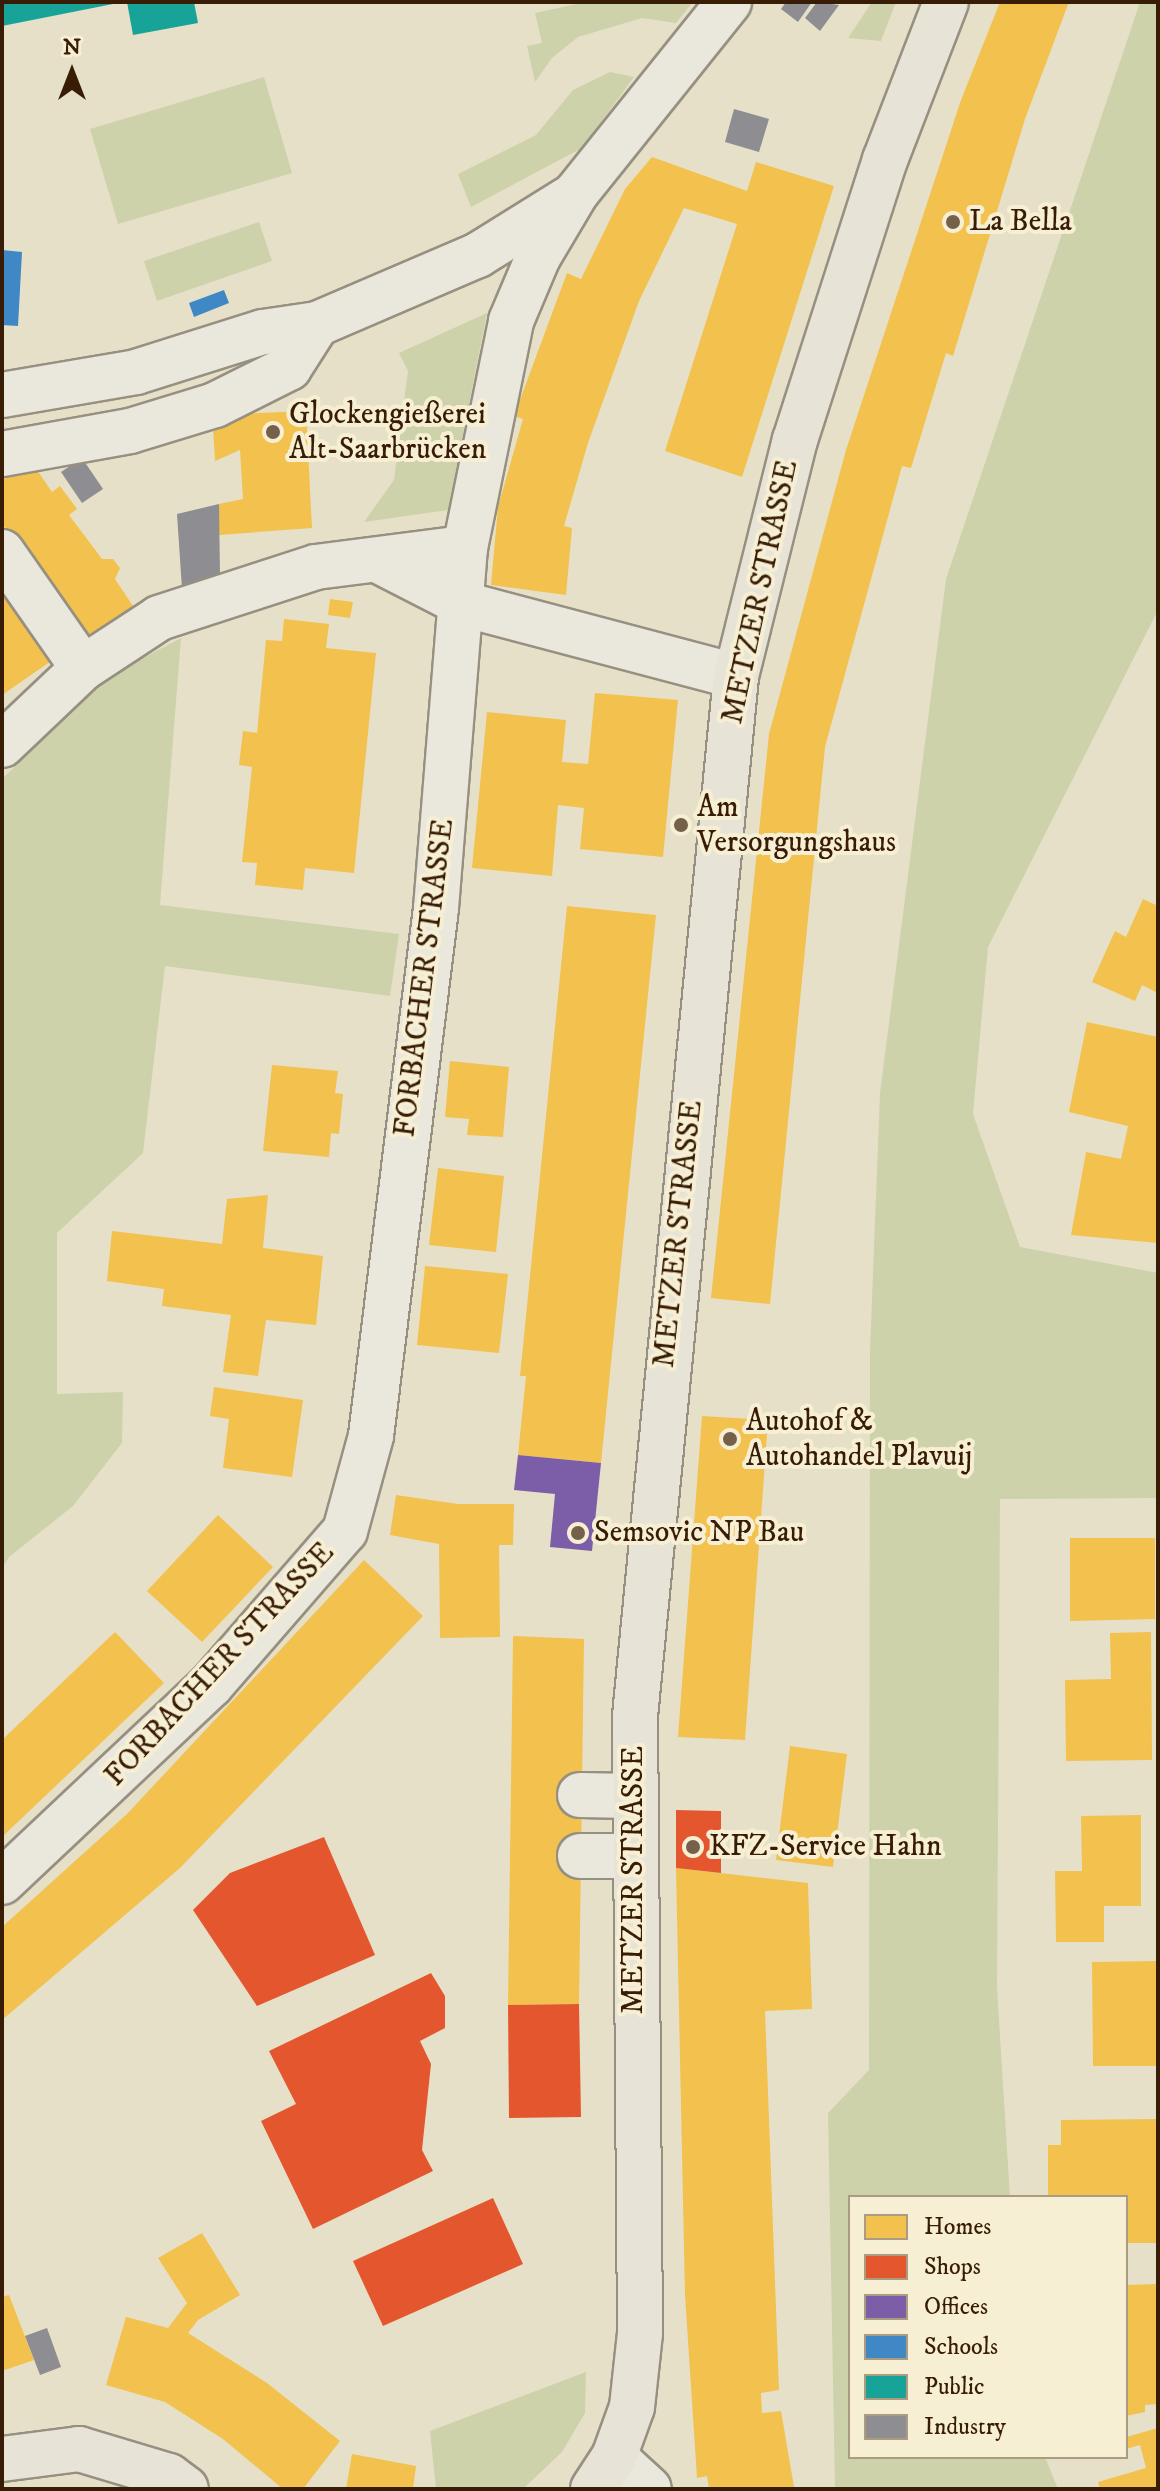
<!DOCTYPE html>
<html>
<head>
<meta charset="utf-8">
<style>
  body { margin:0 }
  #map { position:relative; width:1160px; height:2491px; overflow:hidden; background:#e6e0c9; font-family:"IM FELL DW Pica",serif }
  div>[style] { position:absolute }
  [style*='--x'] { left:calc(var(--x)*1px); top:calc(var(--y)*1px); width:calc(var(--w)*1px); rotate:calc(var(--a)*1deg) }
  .green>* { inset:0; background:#cdd2ab }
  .homes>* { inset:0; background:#f2c14e }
  .shops>* { inset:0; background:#e4572e }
  .offices>* { inset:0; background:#7b5ea7 }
  .schools>* { inset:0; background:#3f88c5 }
  .public>* { inset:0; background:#17a398 }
  .industry>* { inset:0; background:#8d8d92 }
  .roads { filter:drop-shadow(2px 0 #979080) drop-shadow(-2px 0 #979080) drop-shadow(0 2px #979080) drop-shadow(0 -2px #979080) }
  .minor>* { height:44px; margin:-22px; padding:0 22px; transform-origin:22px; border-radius:22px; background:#eae7dc }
  .major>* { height:44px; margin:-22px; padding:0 22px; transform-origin:22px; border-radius:22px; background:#e7e3d6 }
  .dots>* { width:22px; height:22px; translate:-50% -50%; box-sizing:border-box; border:4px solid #f7efd3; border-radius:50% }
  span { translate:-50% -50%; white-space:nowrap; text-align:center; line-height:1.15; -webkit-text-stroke:8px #f7efd3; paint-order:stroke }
  .poi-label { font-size:30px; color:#381c05 }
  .left { translate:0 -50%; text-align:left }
  .street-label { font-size:30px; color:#381c05 }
  .frame { position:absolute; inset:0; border:4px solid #381c05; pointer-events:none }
  .legend { position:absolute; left:848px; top:2195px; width:280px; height:264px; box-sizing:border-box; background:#f7efd3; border:2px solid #ab9b81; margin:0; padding:10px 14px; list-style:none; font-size:24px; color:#381c05 }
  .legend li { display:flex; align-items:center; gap:16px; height:40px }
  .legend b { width:40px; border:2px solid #ab9b81 }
  .north { position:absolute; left:32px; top:32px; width:80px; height:80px; -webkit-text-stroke:6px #f7efd3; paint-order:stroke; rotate:0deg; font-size:22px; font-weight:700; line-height:32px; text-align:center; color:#381c05 }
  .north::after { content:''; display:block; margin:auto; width:28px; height:36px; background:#381c05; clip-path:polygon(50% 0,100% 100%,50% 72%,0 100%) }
</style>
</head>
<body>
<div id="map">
  <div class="green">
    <div style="clip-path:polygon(586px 2px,693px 2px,676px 23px,642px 18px,578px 37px,552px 58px,535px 82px,527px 46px,542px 43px,535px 13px)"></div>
    <div style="clip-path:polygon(872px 2px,896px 2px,881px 41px,848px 38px)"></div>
    <div style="clip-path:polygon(1140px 2px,1158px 2px,1158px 610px,988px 947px,973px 1114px,1020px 1247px,1158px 1273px,1158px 1498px,1000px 1499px,997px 1988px,1010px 2197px,850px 2197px,850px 2457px,1045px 2457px,1058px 2489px,835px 2489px,828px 2113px,869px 2070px,870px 1351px,880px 1093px,946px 579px)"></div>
    <div style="clip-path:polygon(610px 72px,634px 77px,582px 148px,471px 207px,458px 174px,536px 135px,573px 90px)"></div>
    <div style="clip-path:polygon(264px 77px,292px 173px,118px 224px,90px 129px)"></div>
    <div style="clip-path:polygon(259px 222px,272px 261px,157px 301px,144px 261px)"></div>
    <div style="clip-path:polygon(487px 313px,448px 510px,364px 522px,394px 480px,408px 371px,399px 353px)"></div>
    <div style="clip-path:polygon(181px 638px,160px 905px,399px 934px,390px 996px,165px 966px,143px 1153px,57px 1233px,57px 1394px,123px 1392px,122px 1443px,73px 1506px,9px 1557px,2px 1569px,2px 779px,109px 676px)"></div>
    <div style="clip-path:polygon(586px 2372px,585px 2413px,562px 2452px,523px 2489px,436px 2489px,430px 2431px)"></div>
  </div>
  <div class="homes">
    <div style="clip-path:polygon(1000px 2px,1069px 2px,1025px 119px,953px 356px,946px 353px,911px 468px,902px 466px,825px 747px,770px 1304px,711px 1298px,769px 734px,846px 450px,961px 100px)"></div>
    <div style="clip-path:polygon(652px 157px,747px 191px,756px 162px,834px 186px,742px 477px,665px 451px,737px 224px,684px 208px,639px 301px,588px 443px,564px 526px,572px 528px,566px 595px,491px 585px,498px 507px,523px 419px,514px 416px,567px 273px,581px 279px,625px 189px)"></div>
    <div style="clip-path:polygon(306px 411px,312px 528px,219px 535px,219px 504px,243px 499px,240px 450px,215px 461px,213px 426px,239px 414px)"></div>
    <div style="clip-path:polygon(31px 461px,52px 492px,60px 486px,77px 509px,69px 515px,102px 559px,113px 559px,120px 568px,115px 579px,133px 606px,83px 639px,2px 523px,2px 480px)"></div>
    <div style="clip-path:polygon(2px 580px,57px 657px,2px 695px)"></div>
    <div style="clip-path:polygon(330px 599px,353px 602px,350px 618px,328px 615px)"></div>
    <div style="clip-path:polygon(284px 619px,329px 624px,326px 648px,376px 653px,354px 873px,305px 868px,303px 890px,255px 885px,257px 863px,242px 862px,252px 767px,239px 765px,243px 731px,257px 733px,266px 640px,282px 641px)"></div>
    <div style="clip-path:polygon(595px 693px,678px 700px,663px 857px,580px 849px,584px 808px,558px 805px,552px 876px,472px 868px,487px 712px,566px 720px,562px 762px,588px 764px)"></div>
    <div style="clip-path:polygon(1143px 899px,1158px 906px,1158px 993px,1142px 985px,1135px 1001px,1092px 982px,1115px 931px,1126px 937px)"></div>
    <div style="clip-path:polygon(567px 906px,656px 915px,601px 1463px,518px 1455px,526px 1376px,520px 1376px)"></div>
    <div style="clip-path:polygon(1087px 1022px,1158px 1037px,1158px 1243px,1071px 1235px,1086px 1152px,1121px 1159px,1128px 1126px,1069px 1112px)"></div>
    <div style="clip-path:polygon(450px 1061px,509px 1067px,503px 1137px,467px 1135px,469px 1119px,445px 1117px)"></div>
    <div style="clip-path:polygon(272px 1065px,338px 1071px,335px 1093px,343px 1094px,339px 1134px,331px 1133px,329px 1157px,263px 1151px)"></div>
    <div style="clip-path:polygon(438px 1168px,504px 1176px,496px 1252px,429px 1245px)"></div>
    <div style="clip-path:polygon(268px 1195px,263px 1248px,323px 1256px,316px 1325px,266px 1320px,258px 1376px,223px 1372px,231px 1315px,162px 1306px,164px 1289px,107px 1281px,112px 1231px,222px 1244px,227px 1199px)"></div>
    <div style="clip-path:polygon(425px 1266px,508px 1274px,499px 1353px,417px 1345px)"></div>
    <div style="clip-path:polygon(214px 1387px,303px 1400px,292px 1477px,223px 1468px,229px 1419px,210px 1416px)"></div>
    <div style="clip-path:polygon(702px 1416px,768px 1420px,745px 1740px,678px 1737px)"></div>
    <div style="clip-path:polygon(396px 1495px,458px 1504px,514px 1504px,513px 1545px,499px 1545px,500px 1637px,440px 1638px,439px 1544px,390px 1535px)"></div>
    <div style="clip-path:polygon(218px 1515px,273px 1567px,202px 1642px,147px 1591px)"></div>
    <div style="clip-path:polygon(1070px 1538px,1155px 1538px,1155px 1619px,1070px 1621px)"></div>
    <div style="clip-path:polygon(364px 1560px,423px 1616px,180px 1868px,2px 2020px,2px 1927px,127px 1814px)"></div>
    <div style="clip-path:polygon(115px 1632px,164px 1683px,2px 1837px,2px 1740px)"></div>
    <div style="clip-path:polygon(1151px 1632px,1152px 1760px,1066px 1761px,1065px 1680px,1111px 1679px,1110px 1633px)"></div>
    <div style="clip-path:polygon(513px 1636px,584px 1639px,579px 2004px,508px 2005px)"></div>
    <div style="clip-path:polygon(790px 1746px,847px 1754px,833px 1867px,776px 1860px)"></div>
    <div style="clip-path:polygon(1141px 1815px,1141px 1906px,1104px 1906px,1104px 1942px,1056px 1942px,1055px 1871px,1082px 1871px,1081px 1816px)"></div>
    <div style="clip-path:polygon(676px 1868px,808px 1883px,812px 2009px,765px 2011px,779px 2390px,761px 2393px,762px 2413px,781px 2411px,794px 2487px,709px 2489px,707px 2476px,697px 2478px,685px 2295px)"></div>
    <div style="clip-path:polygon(1158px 1961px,1158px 2066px,1093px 2066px,1092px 1962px)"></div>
    <div style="clip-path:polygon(1158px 2119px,1158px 2243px,1126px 2243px,1126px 2197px,1048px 2197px,1048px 2145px,1061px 2145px,1061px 2120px)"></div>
    <div style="clip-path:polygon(202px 2233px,240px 2295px,198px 2320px,188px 2333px,267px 2383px,340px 2441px,303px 2489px,283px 2489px,223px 2439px,165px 2402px,106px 2385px,126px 2317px,168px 2328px,187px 2303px,158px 2258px)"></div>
    <div style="clip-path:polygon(1158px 2284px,1158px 2404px,1145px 2405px,1145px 2412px,1126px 2416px,1126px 2285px)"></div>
    <div style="clip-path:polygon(9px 2295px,34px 2360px,2px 2371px,2px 2297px)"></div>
    <div style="clip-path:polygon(1158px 2428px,1158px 2489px,1100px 2489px,1098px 2482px,1146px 2468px,1140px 2445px,1126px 2449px,1126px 2437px)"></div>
    <div style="clip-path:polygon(352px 2454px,416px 2466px,413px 2489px,346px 2489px)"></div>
  </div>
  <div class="shops">
    <div style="clip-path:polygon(676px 1810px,721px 1811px,721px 1873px,676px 1868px)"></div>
    <div style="clip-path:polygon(324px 1837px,375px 1955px,257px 2006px,193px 1910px,230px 1873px)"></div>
    <div style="clip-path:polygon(431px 1973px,445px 1996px,445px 2028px,420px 2041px,431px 2064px,422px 2150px,433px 2171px,313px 2229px,261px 2121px,296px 2104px,269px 2051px)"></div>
    <div style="clip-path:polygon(579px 2004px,581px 2117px,509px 2118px,508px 2005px)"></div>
    <div style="clip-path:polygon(493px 2198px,523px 2264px,383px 2326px,353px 2261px)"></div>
  </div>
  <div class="offices">
    <div style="clip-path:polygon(518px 1455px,601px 1463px,592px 1551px,550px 1547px,555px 1494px,514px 1490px)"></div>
  </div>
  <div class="schools">
    <div style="clip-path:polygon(2px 250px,22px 252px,18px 326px,2px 325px)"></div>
    <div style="clip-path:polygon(224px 290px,229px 303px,194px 317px,189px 303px)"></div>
  </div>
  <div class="public">
    <div style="clip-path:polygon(2px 2px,118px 2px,118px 3px,2px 26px)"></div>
    <div style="clip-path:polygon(127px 2px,194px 2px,198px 23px,133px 35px)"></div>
  </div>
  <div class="industry">
    <div style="clip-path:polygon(786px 2px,812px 2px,798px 22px,781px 9px)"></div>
    <div style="clip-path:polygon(817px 2px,839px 5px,820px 31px,805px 18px)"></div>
    <div style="clip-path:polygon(734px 109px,769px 119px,759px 152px,725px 142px)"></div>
    <div style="clip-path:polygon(82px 458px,103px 489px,82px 503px,61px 472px)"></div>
    <div style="clip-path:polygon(219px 504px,220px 576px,182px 589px,177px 514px)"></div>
    <div style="clip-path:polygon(47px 2328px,61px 2367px,40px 2375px,25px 2336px)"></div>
  </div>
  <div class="roads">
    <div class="minor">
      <div style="--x:2;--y:395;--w:136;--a:-9.7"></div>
      <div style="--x:136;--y:372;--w:133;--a:-17.5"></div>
      <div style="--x:263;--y:332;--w:55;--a:-8.4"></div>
      <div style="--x:317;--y:324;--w:175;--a:-23.2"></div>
      <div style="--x:478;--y:255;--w:106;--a:-31.9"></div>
      <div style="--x:2;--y:454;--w:130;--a:-10.2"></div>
      <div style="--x:130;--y:431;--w:89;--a:-17"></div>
      <div style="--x:215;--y:405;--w:83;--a:-26.6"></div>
      <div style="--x:289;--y:368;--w:52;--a:-57.5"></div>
      <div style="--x:2;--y:552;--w:141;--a:55.1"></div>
      <div style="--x:377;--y:560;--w:97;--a:27.1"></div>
      <div style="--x:463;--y:604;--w:282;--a:14.8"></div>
      <div style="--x:2;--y:745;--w:112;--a:-43.5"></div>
      <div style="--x:83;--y:668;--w:91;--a:-33.3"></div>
      <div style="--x:159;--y:618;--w:165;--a:-18"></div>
      <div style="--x:316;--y:567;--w:150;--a:-7.3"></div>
      <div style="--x:580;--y:1795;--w:53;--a:1.1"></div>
      <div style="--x:580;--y:1856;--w:52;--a:0"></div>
      <div style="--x:2;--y:1882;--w:287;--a:-43.3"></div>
      <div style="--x:211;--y:1685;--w:204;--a:-49"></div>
      <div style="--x:345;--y:1531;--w:98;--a:-74.7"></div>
      <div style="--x:371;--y:1436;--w:532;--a:-82.98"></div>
      <div style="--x:436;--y:908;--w:361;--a:-85.4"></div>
      <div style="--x:465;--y:548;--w:232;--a:-78.5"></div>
      <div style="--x:511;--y:321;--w:69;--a:-67.1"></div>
      <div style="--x:538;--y:257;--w:74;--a:-59.3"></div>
      <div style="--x:576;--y:193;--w:245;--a:-51.3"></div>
      <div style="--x:614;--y:2457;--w:47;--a:42.4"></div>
    </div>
    <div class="major">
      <div style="--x:2;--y:2459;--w:78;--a:-7.4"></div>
      <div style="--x:79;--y:2449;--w:94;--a:16.7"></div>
      <div style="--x:169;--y:2476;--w:21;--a:37"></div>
      <div style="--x:593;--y:2489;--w:38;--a:-57"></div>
      <div style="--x:614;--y:2457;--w:53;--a:-70.2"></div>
      <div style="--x:632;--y:2407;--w:74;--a:-83.8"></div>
      <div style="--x:640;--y:2333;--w:617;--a:-90.46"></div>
      <div style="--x:635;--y:1716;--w:1045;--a:-84.45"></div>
      <div style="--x:736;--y:676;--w:243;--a:-76"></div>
      <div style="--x:795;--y:440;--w:294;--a:-72.2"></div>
      <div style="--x:885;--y:160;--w:169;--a:-68.9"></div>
    </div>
  </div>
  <div class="dots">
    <div style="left:953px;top:222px;background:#75614a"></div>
    <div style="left:273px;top:432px;background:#75614a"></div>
    <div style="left:681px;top:825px;background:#75614a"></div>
    <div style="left:730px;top:1439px;background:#75614a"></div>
    <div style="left:578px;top:1533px;background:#75614a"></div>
    <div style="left:693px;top:1847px;background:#75614a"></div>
  </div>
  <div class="poi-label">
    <span class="left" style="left:969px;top:222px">La Bella</span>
    <span class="left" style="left:289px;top:432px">Glockengießerei<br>Alt-Saarbrücken</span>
    <span class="left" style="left:697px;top:825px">Am<br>Versorgungshaus</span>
    <span class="left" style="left:746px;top:1439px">Autohof &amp;<br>Autohandel Plavuij</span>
    <span class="left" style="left:594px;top:1533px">Semsovic NP Bau</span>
    <span class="left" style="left:709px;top:1847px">KFZ-Service Hahn</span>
  </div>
  <div class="street-label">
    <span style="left:761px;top:592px;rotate:-78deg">METZER STRASSE</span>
    <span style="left:425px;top:978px;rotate:-83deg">FORBACHER STRASSE</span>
    <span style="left:679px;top:1234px;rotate:-84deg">METZER STRASSE</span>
    <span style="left:220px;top:1665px;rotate:-47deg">FORBACHER STRASSE</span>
    <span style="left:634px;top:1880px;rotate:-90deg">METZER STRASSE</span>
  </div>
  <div class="frame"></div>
  <ul class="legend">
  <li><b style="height:22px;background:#f2c14e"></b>Homes</li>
  <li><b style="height:22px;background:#e4572e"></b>Shops</li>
  <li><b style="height:22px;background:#7b5ea7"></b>Offices</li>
  <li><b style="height:22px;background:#3f88c5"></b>Schools</li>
  <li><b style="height:22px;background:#17a398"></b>Public</li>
  <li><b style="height:22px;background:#8d8d92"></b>Industry</li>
  </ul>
  <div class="north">N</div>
</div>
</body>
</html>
